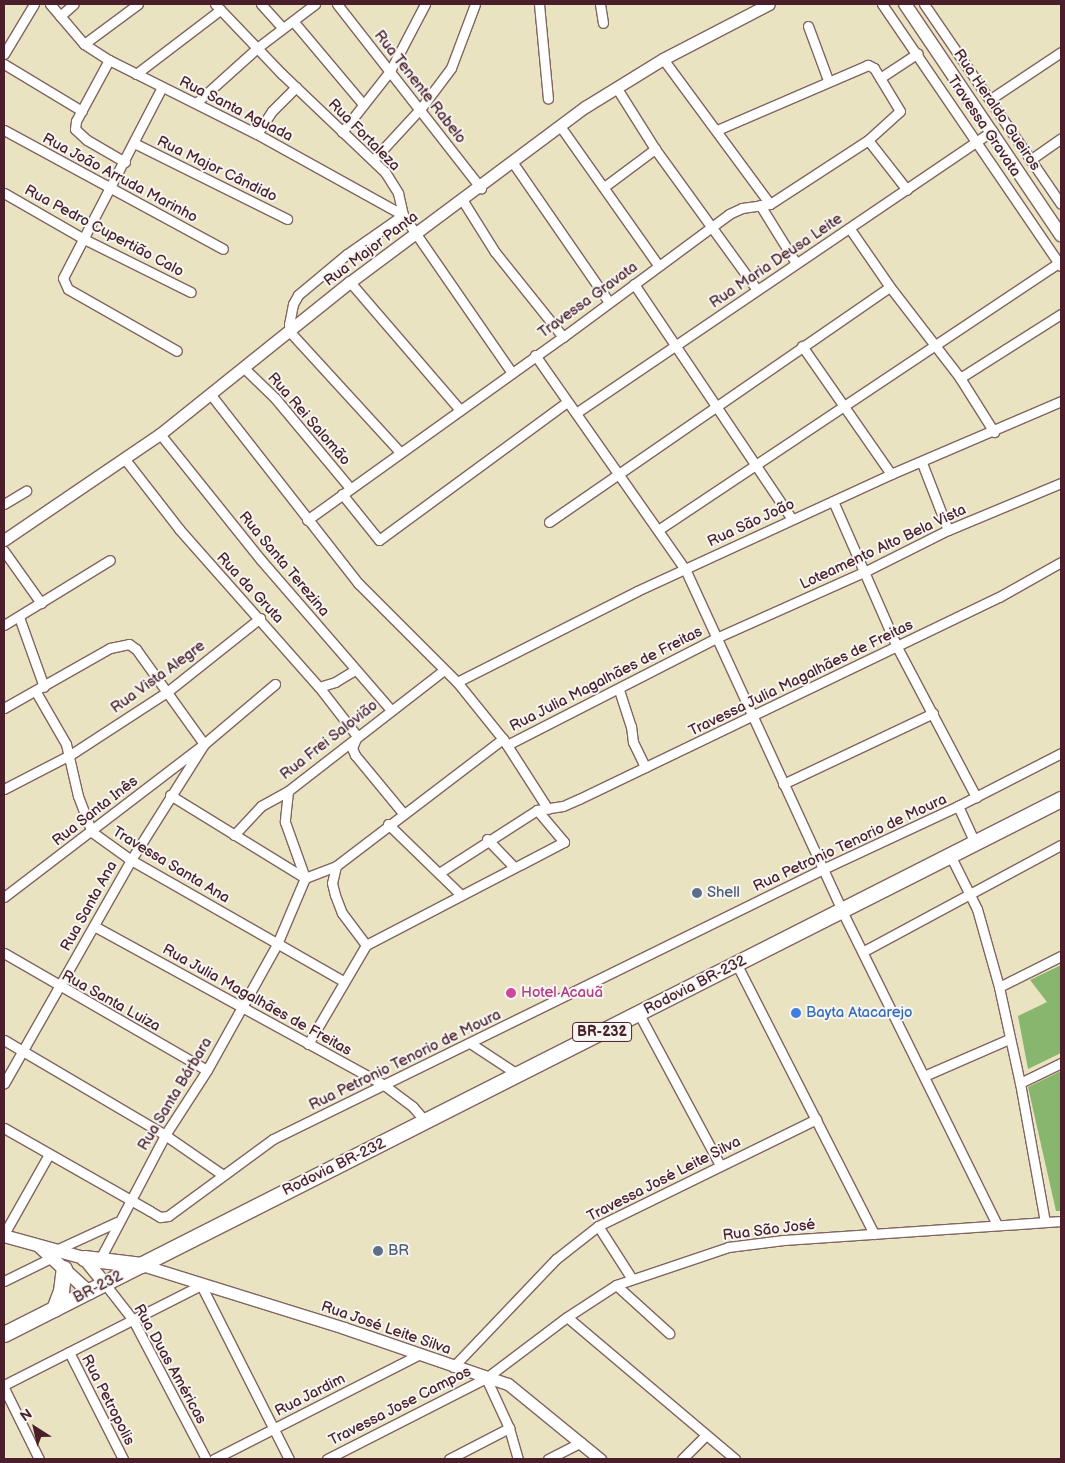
<!DOCTYPE html>
<html>
<head>
<meta charset="utf-8">
<style>
  body { margin:0 }
  #map { position:relative; width:1065px; height:1463px; overflow:hidden; background:#eae3c2; font-family:"Balsamiq Sans",sans-serif }
  div>[style] { position:absolute }
  [style*='--x'] { left:calc(var(--x)*1px); top:calc(var(--y)*1px); width:calc(var(--w)*1px); rotate:calc(var(--a)*1deg) }
  .forest>* { inset:0; background:#89b66f }
  .roads { filter:drop-shadow(1px 0 #826460) drop-shadow(-1px 0 #826460) drop-shadow(0 1px #826460) drop-shadow(0 -1px #826460) }
  .minor>* { height:9px; margin:-4.5px; padding:0 4.5px; transform-origin:4.5px; border-radius:4.5px; background:#fff }
  .tertiary>* { height:11px; margin:-5.5px; padding:0 5.5px; transform-origin:5.5px; border-radius:5.5px; background:#fff }
  .secondary>* { height:12px; margin:-6px; padding:0 6px; transform-origin:6px; border-radius:6px; background:#fff }
  .trunk>* { height:15px; margin:-7.5px; padding:0 7.5px; transform-origin:7.5px; border-radius:7.5px; background:#fff }
  .dots>* { width:14px; height:14px; translate:-50% -50%; box-sizing:border-box; border:2px solid #f6f6f2; border-radius:50% }
  span { translate:-50% -50%; white-space:nowrap; text-align:center; line-height:1.15; -webkit-text-stroke:4px #f6f6f2; paint-order:stroke }
  .shield-label span { padding:1px 4px; background:#f6f6f2; border:1px solid; border-radius:4px; -webkit-text-stroke-width:0 }
  .shield-label { font-size:14px; color:#4a1f2b; font-weight:700 }
  .street-label { font-size:15px; color:#4a1f2b }
  .service-label { font-size:15px; color:#4e5e75 }
  .left { translate:0 -50%; text-align:left }
  .hotel-label { font-size:15px; color:#b23c85 }
  .shop-label { font-size:15px; color:#366cbe }
  .frame { position:absolute; inset:0; border:5px solid #4a1f2b; pointer-events:none }
  .north { position:absolute; left:10px; top:1403px; width:50px; height:50px; -webkit-text-stroke:4px #f6f6f2; paint-order:stroke; rotate:325deg; font-size:14px; font-weight:700; line-height:20px; text-align:center; color:#4a1f2b }
  .north::after { content:''; display:block; margin:auto; width:18px; height:22px; background:#4a1f2b; clip-path:polygon(50% 0,100% 100%,50% 72%,0 100%) }
</style>
</head>
<body>
<div id="map">
  <div class="forest">
    <div style="clip-path:polygon(1061px 965px,1061px 1053px,1028px 1069px,1018px 1016px,1047px 1002px,1030px 980px)"></div>
    <div style="clip-path:polygon(1061px 1071px,1061px 1211px,1056px 1211px,1028px 1087px)"></div>
  </div>
  <div class="roads">
    <div class="minor">
      <div style="--x:50;--y:4;--w:52;--a:49.6"></div>
      <div style="--x:84;--y:44;--w:30;--a:33"></div>
      <div style="--x:109;--y:60;--w:165;--a:26.6"></div>
      <div style="--x:257;--y:134;--w:167;--a:29"></div>
      <div style="--x:403;--y:215;--w:192;--a:55.4"></div>
      <div style="--x:215;--y:4;--w:97;--a:46.3"></div>
      <div style="--x:282;--y:74;--w:142;--a:43.6"></div>
      <div style="--x:385;--y:172;--w:25;--a:58"></div>
      <div style="--x:398;--y:193;--w:23;--a:77"></div>
      <div style="--x:403;--y:215;--w:68;--a:145.1"></div>
      <div style="--x:347;--y:254;--w:64;--a:140.1"></div>
      <div style="--x:298;--y:295;--w:10;--a:119"></div>
      <div style="--x:293;--y:304;--w:20;--a:101"></div>
      <div style="--x:289;--y:324;--w:8;--a:83"></div>
      <div style="--x:290;--y:332;--w:163;--a:47.5"></div>
      <div style="--x:261;--y:4;--w:31;--a:48"></div>
      <div style="--x:337;--y:4;--w:234;--a:52"></div>
      <div style="--x:539;--y:4;--w:95;--a:84.6"></div>
      <div style="--x:600;--y:4;--w:19;--a:81"></div>
      <div style="--x:882;--y:4;--w:317;--a:55.7"></div>
      <div style="--x:924;--y:4;--w:242;--a:55.6"></div>
      <div style="--x:60;--y:16;--w:18;--a:-41"></div>
      <div style="--x:293;--y:21;--w:109;--a:49.9"></div>
      <div style="--x:808;--y:26;--w:58;--a:69.7"></div>
      <div style="--x:84;--y:44;--w:67;--a:-36.5"></div>
      <div style="--x:4;--y:54;--w:58;--a:-59"></div>
      <div style="--x:663;--y:59;--w:180;--a:53.6"></div>
      <div style="--x:109;--y:60;--w:69;--a:118.4"></div>
      <div style="--x:76;--y:121;--w:8;--a:97"></div>
      <div style="--x:75;--y:129;--w:16;--a:43"></div>
      <div style="--x:87;--y:140;--w:44;--a:30.1"></div>
      <div style="--x:4;--y:64;--w:91;--a:31.1"></div>
      <div style="--x:136;--y:74;--w:106;--a:-37.3"></div>
      <div style="--x:880;--y:78;--w:45;--a:-33.3"></div>
      <div style="--x:162;--y:87;--w:215;--a:117.4"></div>
      <div style="--x:63;--y:278;--w:12;--a:66"></div>
      <div style="--x:68;--y:289;--w:125;--a:29.6"></div>
      <div style="--x:616;--y:87;--w:73;--a:57.8"></div>
      <div style="--x:655;--y:149;--w:174;--a:54.1"></div>
      <div style="--x:992;--y:98;--w:83;--a:-33.7"></div>
      <div style="--x:196;--y:103;--w:82;--a:-42"></div>
      <div style="--x:257;--y:48;--w:73;--a:-37.2"></div>
      <div style="--x:560;--y:126;--w:170;--a:54.8"></div>
      <div style="--x:4;--y:130;--w:249;--a:28.5"></div>
      <div style="--x:342;--y:132;--w:78;--a:-51.8"></div>
      <div style="--x:390;--y:71;--w:76;--a:-62.4"></div>
      <div style="--x:257;--y:134;--w:27;--a:-57"></div>
      <div style="--x:272;--y:111;--w:34;--a:-45"></div>
      <div style="--x:868;--y:140;--w:63;--a:52"></div>
      <div style="--x:134;--y:143;--w:171;--a:26.4"></div>
      <div style="--x:373;--y:160;--w:71;--a:-47.3"></div>
      <div style="--x:421;--y:108;--w:50;--a:-53.1"></div>
      <div style="--x:451;--y:68;--w:68;--a:-69.4"></div>
      <div style="--x:1030;--y:160;--w:38;--a:-35"></div>
      <div style="--x:513;--y:163;--w:169;--a:55.4"></div>
      <div style="--x:604;--y:187;--w:64;--a:-36.7"></div>
      <div style="--x:4;--y:193;--w:92;--a:29.9"></div>
      <div style="--x:84;--y:239;--w:119;--a:26.4"></div>
      <div style="--x:463;--y:201;--w:60;--a:57.9"></div>
      <div style="--x:495;--y:252;--w:109;--a:51.3"></div>
      <div style="--x:760;--y:205;--w:68;--a:58.2"></div>
      <div style="--x:850;--y:229;--w:70;--a:55.4"></div>
      <div style="--x:890;--y:287;--w:115;--a:52.4"></div>
      <div style="--x:960;--y:378;--w:64;--a:57.8"></div>
      <div style="--x:350;--y:282;--w:169;--a:49.3"></div>
      <div style="--x:634;--y:284;--w:283;--a:56.1"></div>
      <div style="--x:802;--y:346;--w:156;--a:55.2"></div>
      <div style="--x:535;--y:355;--w:261;--a:55"></div>
      <div style="--x:685;--y:569;--w:376;--a:65.3"></div>
      <div style="--x:842;--y:911;--w:349;--a:63.7"></div>
      <div style="--x:245;--y:369;--w:42;--a:44"></div>
      <div style="--x:275;--y:398;--w:117;--a:50.2"></div>
      <div style="--x:960;--y:378;--w:120;--a:-32.4"></div>
      <div style="--x:211;--y:395;--w:239;--a:52"></div>
      <div style="--x:358;--y:583;--w:140;--a:45"></div>
      <div style="--x:457;--y:682;--w:73;--a:51.1"></div>
      <div style="--x:503;--y:739;--w:83;--a:57.3"></div>
      <div style="--x:576;--y:413;--w:503;--a:-34.13"></div>
      <div style="--x:160;--y:434;--w:161;--a:51.3"></div>
      <div style="--x:261;--y:560;--w:197;--a:49.1"></div>
      <div style="--x:124;--y:458;--w:90;--a:52.2"></div>
      <div style="--x:179;--y:529;--w:211;--a:48.5"></div>
      <div style="--x:319;--y:687;--w:62;--a:52.2"></div>
      <div style="--x:922;--y:463;--w:72;--a:68.8"></div>
      <div style="--x:342;--y:494;--w:59;--a:51.2"></div>
      <div style="--x:379;--y:540;--w:233;--a:-36.3"></div>
      <div style="--x:833;--y:501;--w:159;--a:66.3"></div>
      <div style="--x:897;--y:647;--w:170;--a:62.2"></div>
      <div style="--x:4;--y:504;--w:26;--a:-31"></div>
      <div style="--x:307;--y:520;--w:315;--a:-35.6"></div>
      <div style="--x:563;--y:337;--w:207;--a:-36.5"></div>
      <div style="--x:729;--y:214;--w:14;--a:-25"></div>
      <div style="--x:742;--y:208;--w:28;--a:-8"></div>
      <div style="--x:770;--y:204;--w:117;--a:-33.1"></div>
      <div style="--x:868;--y:140;--w:43;--a:-42.2"></div>
      <div style="--x:900;--y:111;--w:50;--a:-121.2"></div>
      <div style="--x:874;--y:68;--w:7;--a:-153"></div>
      <div style="--x:868;--y:65;--w:164;--a:156.7"></div>
      <div style="--x:549;--y:522;--w:414;--a:-34.6"></div>
      <div style="--x:658;--y:530;--w:482;--a:-33.7"></div>
      <div style="--x:4;--y:551;--w:64;--a:54.6"></div>
      <div style="--x:19;--y:617;--w:74;--a:70.3"></div>
      <div style="--x:4;--y:625;--w:124;--a:-31.5"></div>
      <div style="--x:457;--y:682;--w:202;--a:-26.8"></div>
      <div style="--x:637;--y:591;--w:280;--a:-24.7"></div>
      <div style="--x:891;--y:474;--w:185;--a:-23.2"></div>
      <div style="--x:319;--y:687;--w:17;--a:-17"></div>
      <div style="--x:335;--y:682;--w:23;--a:-31"></div>
      <div style="--x:619;--y:690;--w:38;--a:72"></div>
      <div style="--x:631;--y:726;--w:16;--a:83"></div>
      <div style="--x:633;--y:742;--w:28;--a:64"></div>
      <div style="--x:36;--y:692;--w:60;--a:60"></div>
      <div style="--x:66;--y:744;--w:53;--a:77"></div>
      <div style="--x:78;--y:796;--w:39;--a:69"></div>
      <div style="--x:92;--y:832;--w:48;--a:35.7"></div>
      <div style="--x:131;--y:860;--w:244;--a:29.7"></div>
      <div style="--x:4;--y:708;--w:122;--a:-29.5"></div>
      <div style="--x:110;--y:648;--w:19;--a:-12"></div>
      <div style="--x:129;--y:644;--w:9;--a:36"></div>
      <div style="--x:136;--y:649;--w:117;--a:54.4"></div>
      <div style="--x:204;--y:744;--w:137;--a:122.2"></div>
      <div style="--x:131;--y:860;--w:257;--a:119.6"></div>
      <div style="--x:357;--y:736;--w:13;--a:113"></div>
      <div style="--x:352;--y:748;--w:8;--a:67"></div>
      <div style="--x:355;--y:755;--w:75;--a:50.4"></div>
      <div style="--x:507;--y:745;--w:235;--a:-27.1"></div>
      <div style="--x:716;--y:638;--w:164;--a:-24.1"></div>
      <div style="--x:866;--y:571;--w:92;--a:-26.6"></div>
      <div style="--x:948;--y:530;--w:122;--a:-22.6"></div>
      <div style="--x:783;--y:784;--w:166;--a:-25.3"></div>
      <div style="--x:4;--y:789;--w:74;--a:-27.3"></div>
      <div style="--x:70;--y:755;--w:116;--a:-33"></div>
      <div style="--x:167;--y:692;--w:119;--a:-38.5"></div>
      <div style="--x:288;--y:791;--w:31;--a:96"></div>
      <div style="--x:285;--y:822;--w:59;--a:70.3"></div>
      <div style="--x:170;--y:795;--w:158;--a:31.6"></div>
      <div style="--x:958;--y:806;--w:41;--a:65.3"></div>
      <div style="--x:388;--y:824;--w:102;--a:44.2"></div>
      <div style="--x:234;--y:835;--w:40;--a:-47"></div>
      <div style="--x:261;--y:806;--w:31;--a:-29"></div>
      <div style="--x:288;--y:791;--w:197;--a:-37.8"></div>
      <div style="--x:487;--y:839;--w:39;--a:46"></div>
      <div style="--x:950;--y:855;--w:60;--a:63.4"></div>
      <div style="--x:977;--y:909;--w:81;--a:74.2"></div>
      <div style="--x:999;--y:987;--w:98;--a:77.7"></div>
      <div style="--x:1020;--y:1083;--w:141;--a:79.8"></div>
      <div style="--x:336;--y:866;--w:17;--a:103"></div>
      <div style="--x:332;--y:883;--w:12;--a:76"></div>
      <div style="--x:335;--y:895;--w:19;--a:69"></div>
      <div style="--x:342;--y:913;--w:40;--a:53"></div>
      <div style="--x:439;--y:873;--w:117;--a:-32.7"></div>
      <div style="--x:537;--y:810;--w:26;--a:-9"></div>
      <div style="--x:563;--y:806;--w:17;--a:-24"></div>
      <div style="--x:579;--y:799;--w:466;--a:-25.7"></div>
      <div style="--x:999;--y:597;--w:71;--a:-29.4"></div>
      <div style="--x:305;--y:878;--w:33;--a:-21"></div>
      <div style="--x:336;--y:866;--w:210;--a:-37.3"></div>
      <div style="--x:4;--y:897;--w:252;--a:-37.4"></div>
      <div style="--x:204;--y:744;--w:93;--a:-40.2"></div>
      <div style="--x:94;--y:926;--w:331;--a:28.7"></div>
      <div style="--x:384;--y:1085;--w:36;--a:37"></div>
      <div style="--x:413;--y:1107;--w:20;--a:49"></div>
      <div style="--x:864;--y:951;--w:224;--a:-28.3"></div>
      <div style="--x:4;--y:953;--w:234;--a:30"></div>
      <div style="--x:736;--y:963;--w:304;--a:63"></div>
      <div style="--x:999;--y:987;--w:69;--a:-26.6"></div>
      <div style="--x:639;--y:1014;--w:171;--a:61.8"></div>
      <div style="--x:4;--y:1040;--w:187;--a:30.5"></div>
      <div style="--x:165;--y:1135;--w:70;--a:34.6"></div>
      <div style="--x:470;--y:1043;--w:56;--a:33.4"></div>
      <div style="--x:308;--y:1044;--w:115;--a:-59.6"></div>
      <div style="--x:366;--y:945;--w:223;--a:-27.5"></div>
      <div style="--x:564;--y:842;--w:42;--a:-130.2"></div>
      <div style="--x:924;--y:1076;--w:93;--a:-23.5"></div>
      <div style="--x:1020;--y:1083;--w:46;--a:-26"></div>
      <div style="--x:4;--y:1128;--w:168;--a:29.6"></div>
      <div style="--x:150;--y:1211;--w:12;--a:31"></div>
      <div style="--x:160;--y:1217;--w:8;--a:-7"></div>
      <div style="--x:168;--y:1216;--w:130;--a:-36.3"></div>
      <div style="--x:273;--y:1139;--w:613;--a:-26.15"></div>
      <div style="--x:823;--y:869;--w:149;--a:-25"></div>
      <div style="--x:958;--y:806;--w:116;--a:-27.2"></div>
      <div style="--x:598;--y:1226;--w:63;--a:57.3"></div>
      <div style="--x:4;--y:1234;--w:92;--a:-60.6"></div>
      <div style="--x:58;--y:1249;--w:65;--a:-24.6"></div>
      <div style="--x:100;--y:1259;--w:140;--a:-62.3"></div>
      <div style="--x:165;--y:1135;--w:77;--a:-57.1"></div>
      <div style="--x:207;--y:1070;--w:144;--a:-60.9"></div>
      <div style="--x:277;--y:944;--w:72;--a:-67"></div>
      <div style="--x:4;--y:1281;--w:55;--a:-26.1"></div>
      <div style="--x:105;--y:1284;--w:46;--a:52.1"></div>
      <div style="--x:133;--y:1320;--w:157;--a:62.3"></div>
      <div style="--x:616;--y:1285;--w:72;--a:42.2"></div>
      <div style="--x:567;--y:1317;--w:220;--a:40.2"></div>
      <div style="--x:69;--y:1352;--w:120;--a:63.2"></div>
      <div style="--x:453;--y:1367;--w:149;--a:-46.4"></div>
      <div style="--x:556;--y:1259;--w:53;--a:-38.2"></div>
      <div style="--x:598;--y:1226;--w:243;--a:-26.1"></div>
      <div style="--x:486;--y:1378;--w:55;--a:65.3"></div>
      <div style="--x:509;--y:1428;--w:32;--a:74"></div>
      <div style="--x:4;--y:1385;--w:221;--a:-26.9"></div>
      <div style="--x:201;--y:1285;--w:195;--a:63.2"></div>
      <div style="--x:4;--y:1388;--w:79;--a:63.8"></div>
      <div style="--x:214;--y:1459;--w:229;--a:-27"></div>
      <div style="--x:327;--y:1459;--w:178;--a:-27"></div>
      <div style="--x:486;--y:1378;--w:101;--a:-37"></div>
      <div style="--x:567;--y:1317;--w:59;--a:-33.1"></div>
      <div style="--x:616;--y:1285;--w:118;--a:-18.7"></div>
      <div style="--x:728;--y:1247;--w:56;--a:-7.1"></div>
      <div style="--x:784;--y:1240;--w:278;--a:-3.9"></div>
      <div style="--x:449;--y:1459;--w:68;--a:-27.3"></div>
      <div style="--x:548;--y:1459;--w:37;--a:-27"></div>
      <div style="--x:682;--y:1459;--w:34;--a:-45"></div>
    </div>
    <div class="tertiary">
      <div style="--x:4;--y:540;--w:189;--a:-34.2"></div>
      <div style="--x:160;--y:434;--w:243;--a:-38.7"></div>
      <div style="--x:350;--y:282;--w:293;--a:-36.7"></div>
      <div style="--x:585;--y:107;--w:92;--a:-31.6"></div>
      <div style="--x:663;--y:59;--w:119;--a:-27.4"></div>
      <div style="--x:142;--y:1265;--w:212;--a:17.3"></div>
      <div style="--x:344;--y:1328;--w:173;--a:18.9"></div>
      <div style="--x:508;--y:1384;--w:119;--a:39.2"></div>
    </div>
    <div class="secondary">
      <div style="--x:905;--y:4;--w:279;--a:56"></div>
      <div style="--x:4;--y:1236;--w:83;--a:15.4"></div>
      <div style="--x:84;--y:1258;--w:33;--a:51"></div>
      <div style="--x:40;--y:1247;--w:68;--a:42.6"></div>
    </div>
    <div class="trunk">
      <div style="--x:84;--y:1258;--w:58;--a:6.9"></div>
      <div style="--x:54;--y:1309;--w:19;--a:-69"></div>
      <div style="--x:61;--y:1291;--w:23;--a:-83"></div>
      <div style="--x:4;--y:1334;--w:1185;--a:-26.85"></div>
    </div>
  </div>
  <div class="dots">
    <div style="left:697px;top:893px;background:#5c6f8a"></div>
    <div style="left:511px;top:993px;background:#d1479c"></div>
    <div style="left:796px;top:1013px;background:#3f7fe0"></div>
    <div style="left:378px;top:1251px;background:#5c6f8a"></div>
  </div>
  <div class="shield-label">
    <span style="left:602px;top:1032px">BR-232</span>
  </div>
  <div class="street-label">
    <span style="left:420px;top:87px;rotate:52deg">Rua Tenente Rabelo</span>
    <span style="left:236px;top:109px;rotate:27deg">Rua Santa Aguada</span>
    <span style="left:997px;top:110px;rotate:56deg">Rua Heraldo Gueiros</span>
    <span style="left:984px;top:126px;rotate:56deg">Travessa Gravata</span>
    <span style="left:364px;top:135px;rotate:45deg">Rua Fortaleza</span>
    <span style="left:217px;top:169px;rotate:26deg">Rua Major Cândido</span>
    <span style="left:120px;top:178px;rotate:28deg">Rua João Arruda Marinho</span>
    <span style="left:104px;top:231px;rotate:28deg">Rua Pedro Cupertião Calo</span>
    <span style="left:371px;top:249px;rotate:-37deg">Rua Major Panta</span>
    <span style="left:776px;top:261px;rotate:-34deg">Rua Maria Deusa Leite</span>
    <span style="left:588px;top:300px;rotate:-36deg">Travessa Gravata</span>
    <span style="left:309px;top:419px;rotate:49deg">Rua Rei Salomão</span>
    <span style="left:751px;top:523px;rotate:-25deg">Rua São João</span>
    <span style="left:883px;top:547px;rotate:-25deg">Loteamento Alto Bela Vista</span>
    <span style="left:284px;top:564px;rotate:50deg">Rua Santa Terezina</span>
    <span style="left:250px;top:588px;rotate:47deg">Rua da Gruta</span>
    <span style="left:158px;top:677px;rotate:-36deg">Rua Vista Alegre</span>
    <span style="left:801px;top:678px;rotate:-26deg">Travessa Julia Magalhães de Freitas</span>
    <span style="left:606px;top:679px;rotate:-27deg">Rua Julia Magalhães de Freitas</span>
    <span style="left:329px;top:740px;rotate:-38deg">Rua Frei Salovião</span>
    <span style="left:95px;top:811px;rotate:-38deg">Rua Santa Inês</span>
    <span style="left:850px;top:843px;rotate:-25deg">Rua Petronio Tenorio de Moura</span>
    <span style="left:171px;top:865px;rotate:31deg">Travessa Santa Ana</span>
    <span style="left:89px;top:906px;rotate:-61deg">Rua Santa Ana</span>
    <span style="left:695px;top:985px;rotate:-27deg">Rodovia BR-232</span>
    <span style="left:257px;top:1000px;rotate:29deg">Rua Julia Magalhães de Freitas</span>
    <span style="left:111px;top:1001px;rotate:29deg">Rua Santa Luiza</span>
    <span style="left:405px;top:1060px;rotate:-26deg">Rua Petronio Tenorio de Moura</span>
    <span style="left:175px;top:1094px;rotate:-59deg">Rua Santa Bárbara</span>
    <span style="left:334px;top:1167px;rotate:-26deg">Rodovia BR-232</span>
    <span style="left:664px;top:1179px;rotate:-27deg">Travessa José Leite Silva</span>
    <span style="left:769px;top:1230px;rotate:-7deg">Rua São José</span>
    <span style="left:98px;top:1287px;rotate:-27deg">BR-232</span>
    <span style="left:386px;top:1328px;rotate:19deg">Rua José Leite Silva</span>
    <span style="left:170px;top:1364px;rotate:61deg">Rua Duas Américas</span>
    <span style="left:310px;top:1395px;rotate:-27deg">Rua Jardim</span>
    <span style="left:108px;top:1400px;rotate:63deg">Rua Petropolis</span>
    <span style="left:400px;top:1406px;rotate:-27deg">Travessa Jose Campos</span>
  </div>
  <div class="service-label">
    <span class="left" style="left:707px;top:893px">Shell</span>
    <span class="left" style="left:388px;top:1251px">BR</span>
  </div>
  <div class="hotel-label">
    <span class="left" style="left:521px;top:993px">Hotel Acauã</span>
  </div>
  <div class="shop-label">
    <span class="left" style="left:806px;top:1013px">Bayta Atacarejo</span>
  </div>
  <div class="frame"></div>
  <div class="north">N</div>
</div>
</body>
</html>
